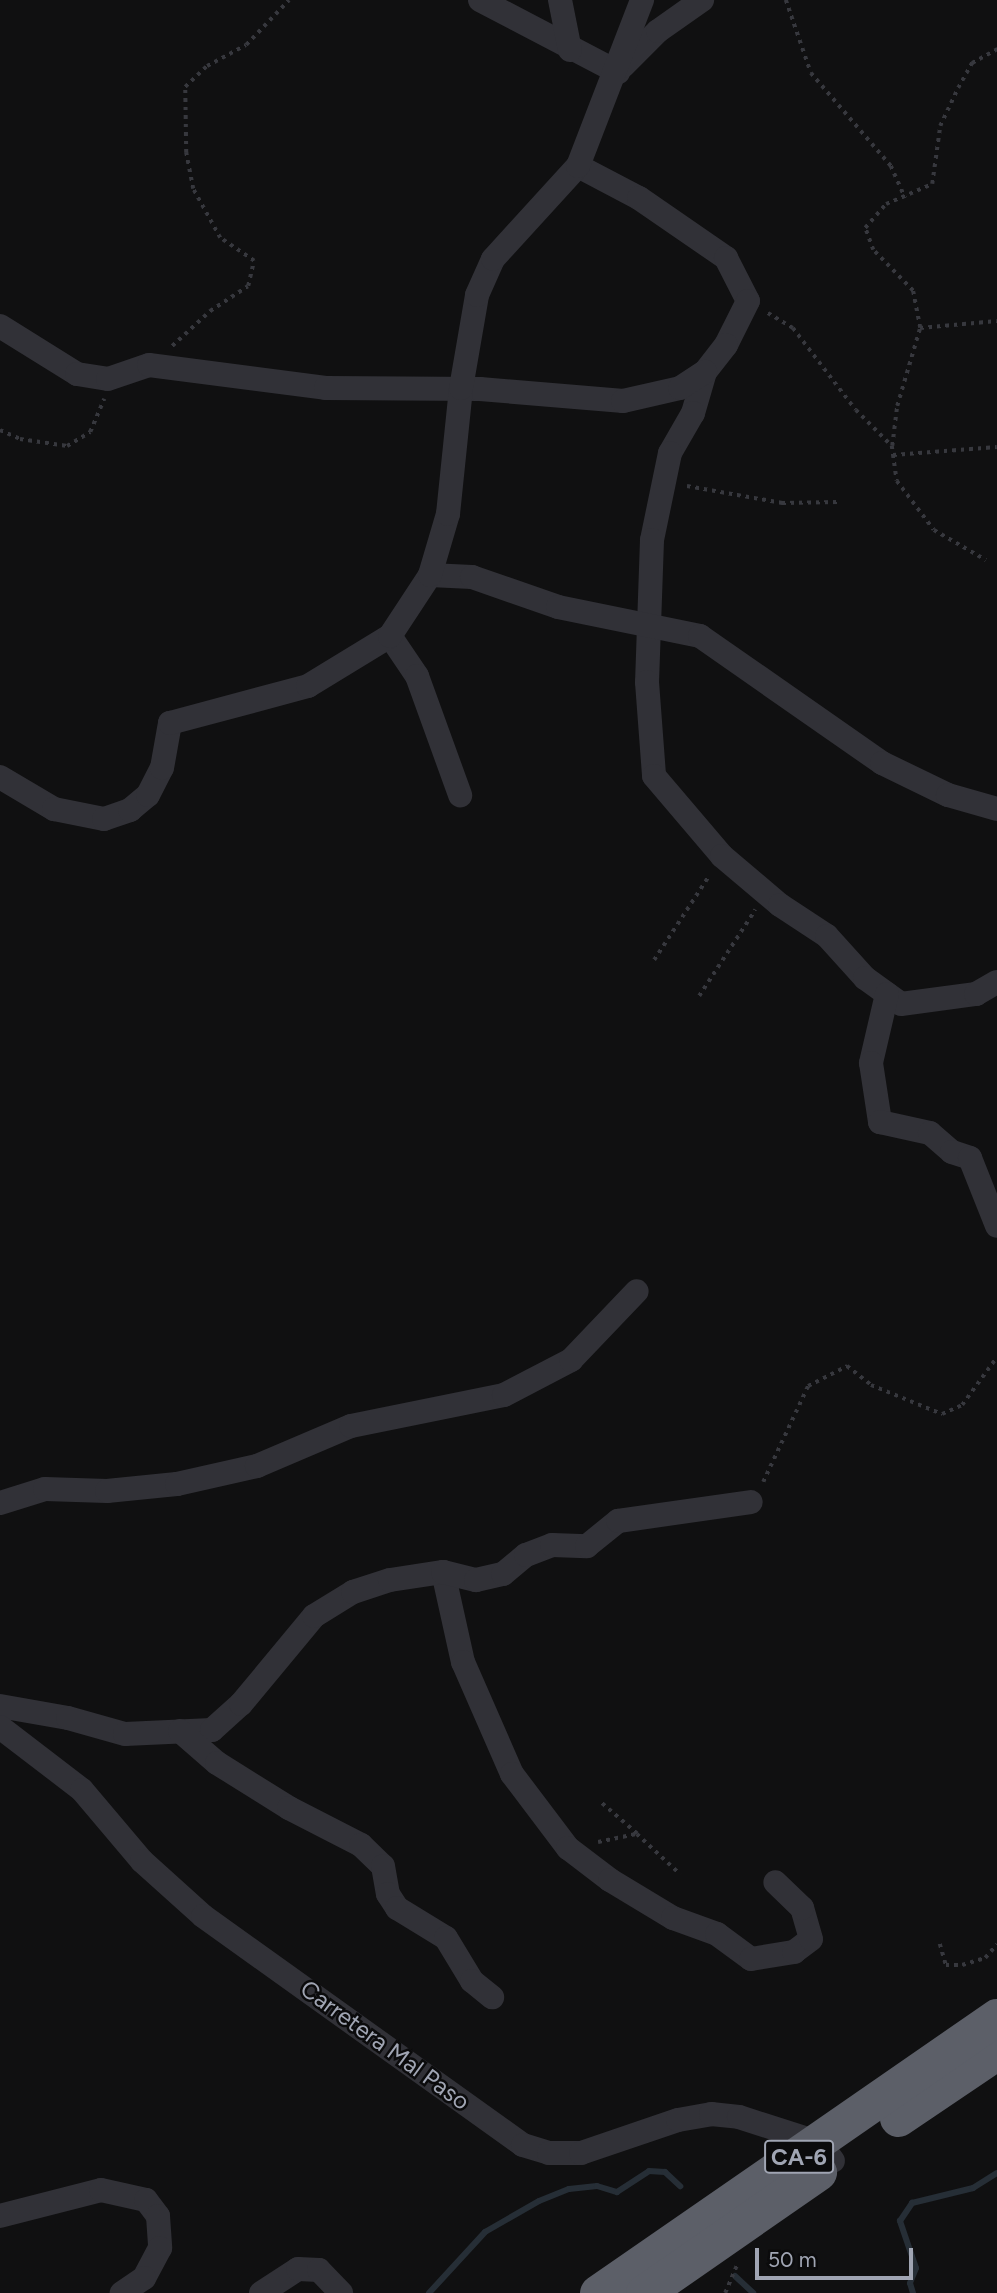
<!DOCTYPE html>
<html>
<head>
<meta charset="utf-8">
<style>
  body { margin:0 }
  #map { position:relative; width:997px; height:2293px; overflow:hidden; background:#101011; font-family:Figtree,sans-serif }
  div>[style] { position:absolute }
  [style*='--x'] { left:calc(var(--x)*1px); top:calc(var(--y)*1px); width:calc(var(--w)*1px); rotate:calc(var(--a)*1deg) }
  .stream>* { height:6px; margin:-3px; padding:0 3px; transform-origin:3px; border-radius:3px; background:#262e36 }
  .path>* { height:3.5px; margin-top:-1.75px; transform-origin:0; background:repeating-linear-gradient(90deg,#37383e 0 3.5px,transparent 0 8.5px) }
  .minor>* { height:24px; margin:-12px; padding:0 12px; transform-origin:12px; border-radius:12px; background:#313137 }
  .highway>* { height:37px; margin:-18.5px; padding:0 18.5px; transform-origin:18.5px; border-radius:18.5px; background:#5c5f68 }
  span { translate:-50% -50%; white-space:nowrap; text-align:center; line-height:1.15; -webkit-text-stroke:5px #0b0b0c; paint-order:stroke }
  .shield-label span { padding:2px 5px; background:#0b0b0c; border:2px solid; border-radius:5px; -webkit-text-stroke-width:0 }
  .shield-label { font-size:23px; color:#a0a5b3; font-weight:700 }
  .street-label { font-size:24px; color:#a0a5b3 }
  .scale { position:absolute; left:755px; top:2248px; width:158px; height:32px; box-sizing:border-box; border:4px solid #a0a5b3; border-top:0; padding-left:9px; font-size:21px; line-height:24px; white-space:nowrap; color:#a0a5b3; -webkit-text-stroke:5px #0b0b0c; paint-order:stroke }
</style>
</head>
<body>
<div id="map">
  <div class="stream">
    <div style="--x:735;--y:2276;--w:25;--a:43"></div>
    <div style="--x:429;--y:2293;--w:83;--a:-47.4"></div>
    <div style="--x:485;--y:2232;--w:62;--a:-29.9"></div>
    <div style="--x:539;--y:2201;--w:32;--a:-22"></div>
    <div style="--x:569;--y:2189;--w:28;--a:-6"></div>
    <div style="--x:597;--y:2186;--w:21;--a:17"></div>
    <div style="--x:617;--y:2192;--w:38;--a:-33"></div>
    <div style="--x:649;--y:2171;--w:16;--a:4"></div>
    <div style="--x:665;--y:2172;--w:21;--a:43"></div>
    <div style="--x:913;--y:2293;--w:10;--a:-107"></div>
    <div style="--x:910;--y:2283;--w:16;--a:-68"></div>
    <div style="--x:916;--y:2268;--w:50;--a:-108.8"></div>
    <div style="--x:900;--y:2221;--w:22;--a:-56"></div>
    <div style="--x:912;--y:2203;--w:63;--a:-13.8"></div>
    <div style="--x:973;--y:2188;--w:28;--a:-32"></div>
  </div>
  <div class="path">
    <div style="--x:786;--y:0;--w:77;--a:71.1"></div>
    <div style="--x:811;--y:73;--w:123;--a:49.3"></div>
    <div style="--x:891;--y:166;--w:35;--a:66"></div>
    <div style="--x:768;--y:313;--w:29;--a:31"></div>
    <div style="--x:793;--y:328;--w:103;--a:52.5"></div>
    <div style="--x:856;--y:410;--w:51;--a:45"></div>
    <div style="--x:892;--y:446;--w:35;--a:82"></div>
    <div style="--x:897;--y:481;--w:61;--a:52.9"></div>
    <div style="--x:934;--y:530;--w:60;--a:30"></div>
    <div style="--x:920;--y:328;--w:77;--a:-5.2"></div>
    <div style="--x:172;--y:346;--w:52;--a:-42.6"></div>
    <div style="--x:210;--y:311;--w:45;--a:-33.3"></div>
    <div style="--x:248;--y:286;--w:26;--a:-77"></div>
    <div style="--x:254;--y:261;--w:41;--a:-145.9"></div>
    <div style="--x:220;--y:238;--w:56;--a:-118.9"></div>
    <div style="--x:193;--y:189;--w:37;--a:-101"></div>
    <div style="--x:186;--y:153;--w:66;--a:-90.9"></div>
    <div style="--x:185;--y:87;--w:30;--a:-44"></div>
    <div style="--x:207;--y:66;--w:44;--a:-28.3"></div>
    <div style="--x:246;--y:45;--w:62;--a:-46.3"></div>
    <div style="--x:0;--y:430;--w:22;--a:24"></div>
    <div style="--x:20;--y:439;--w:48;--a:8.5"></div>
    <div style="--x:67;--y:446;--w:27;--a:-31"></div>
    <div style="--x:90;--y:432;--w:36;--a:-67"></div>
    <div style="--x:892;--y:446;--w:40;--a:-82.9"></div>
    <div style="--x:897;--y:406;--w:81;--a:-73.6"></div>
    <div style="--x:920;--y:328;--w:38;--a:-101"></div>
    <div style="--x:913;--y:291;--w:57;--a:-134.3"></div>
    <div style="--x:873;--y:250;--w:23;--a:-110"></div>
    <div style="--x:865;--y:228;--w:32;--a:-49"></div>
    <div style="--x:886;--y:204;--w:50;--a:-23.5"></div>
    <div style="--x:932;--y:184;--w:59;--a:-82.1"></div>
    <div style="--x:940;--y:126;--w:42;--a:-64.7"></div>
    <div style="--x:958;--y:88;--w:29;--a:-61"></div>
    <div style="--x:972;--y:63;--w:29;--a:-29"></div>
    <div style="--x:893;--y:455;--w:104;--a:-4.4"></div>
    <div style="--x:687;--y:486;--w:97;--a:10.1"></div>
    <div style="--x:782;--y:503;--w:56;--a:-1"></div>
    <div style="--x:654;--y:960;--w:100;--a:-56.8"></div>
    <div style="--x:699;--y:996;--w:103;--a:-56.9"></div>
    <div style="--x:763;--y:1482;--w:106;--a:-64.9"></div>
    <div style="--x:808;--y:1386;--w:44;--a:-27.1"></div>
    <div style="--x:847;--y:1366;--w:31;--a:38"></div>
    <div style="--x:871;--y:1385;--w:77;--a:22.2"></div>
    <div style="--x:942;--y:1414;--w:22;--a:-24"></div>
    <div style="--x:962;--y:1405;--w:59;--a:-53.9"></div>
    <div style="--x:637;--y:1834;--w:59;--a:42.9"></div>
    <div style="--x:598;--y:1842;--w:40;--a:-12"></div>
    <div style="--x:637;--y:1834;--w:49;--a:-139.1"></div>
    <div style="--x:940;--y:1944;--w:22;--a:74"></div>
    <div style="--x:946;--y:1965;--w:16;--a:0"></div>
    <div style="--x:962;--y:1965;--w:24;--a:-17"></div>
    <div style="--x:985;--y:1958;--w:18;--a:-49"></div>
    <div style="--x:725;--y:2293;--w:30;--a:-67"></div>
  </div>
  <div class="minor">
    <div style="--x:480;--y:0;--w:156;--a:27.6"></div>
    <div style="--x:560;--y:0;--w:51;--a:78.7"></div>
    <div style="--x:623;--y:66;--w:49;--a:-45"></div>
    <div style="--x:658;--y:31;--w:54;--a:-35.2"></div>
    <div style="--x:578;--y:166;--w:69;--a:27.7"></div>
    <div style="--x:639;--y:198;--w:106;--a:34.6"></div>
    <div style="--x:726;--y:258;--w:48;--a:62.9"></div>
    <div style="--x:748;--y:301;--w:49;--a:116.6"></div>
    <div style="--x:726;--y:345;--w:34;--a:128"></div>
    <div style="--x:705;--y:372;--w:43;--a:106.3"></div>
    <div style="--x:693;--y:413;--w:46;--a:119.9"></div>
    <div style="--x:670;--y:453;--w:89;--a:101.7"></div>
    <div style="--x:652;--y:540;--w:142;--a:92"></div>
    <div style="--x:647;--y:682;--w:94;--a:85.7"></div>
    <div style="--x:654;--y:776;--w:105;--a:49.6"></div>
    <div style="--x:722;--y:856;--w:76;--a:40.2"></div>
    <div style="--x:780;--y:905;--w:56;--a:33.4"></div>
    <div style="--x:827;--y:936;--w:57;--a:47.9"></div>
    <div style="--x:865;--y:978;--w:44;--a:35.8"></div>
    <div style="--x:901;--y:1004;--w:76;--a:-7.6"></div>
    <div style="--x:976;--y:994;--w:24;--a:-30"></div>
    <div style="--x:0;--y:326;--w:91;--a:31.9"></div>
    <div style="--x:77;--y:374;--w:31;--a:9"></div>
    <div style="--x:108;--y:379;--w:43;--a:-18.9"></div>
    <div style="--x:149;--y:365;--w:178;--a:7.4"></div>
    <div style="--x:326;--y:388;--w:154;--a:0.4"></div>
    <div style="--x:480;--y:389;--w:144;--a:4.8"></div>
    <div style="--x:623;--y:401;--w:58;--a:-12.8"></div>
    <div style="--x:680;--y:388;--w:30;--a:-33"></div>
    <div style="--x:430;--y:575;--w:42;--a:2.7"></div>
    <div style="--x:472;--y:577;--w:91;--a:19.2"></div>
    <div style="--x:558;--y:607;--w:145;--a:11.5"></div>
    <div style="--x:700;--y:636;--w:222;--a:34.9"></div>
    <div style="--x:882;--y:763;--w:73;--a:25.9"></div>
    <div style="--x:948;--y:795;--w:51;--a:15.9"></div>
    <div style="--x:390;--y:636;--w:48;--a:56"></div>
    <div style="--x:417;--y:676;--w:127;--a:70.1"></div>
    <div style="--x:0;--y:777;--w:63;--a:30.7"></div>
    <div style="--x:54;--y:809;--w:51;--a:11.3"></div>
    <div style="--x:104;--y:819;--w:28;--a:-19"></div>
    <div style="--x:130;--y:810;--w:23;--a:-40"></div>
    <div style="--x:148;--y:795;--w:30;--a:-63"></div>
    <div style="--x:162;--y:768;--w:46;--a:-79.9"></div>
    <div style="--x:170;--y:723;--w:143;--a:-15"></div>
    <div style="--x:308;--y:686;--w:96;--a:-31.4"></div>
    <div style="--x:390;--y:636;--w:73;--a:-56.7"></div>
    <div style="--x:430;--y:575;--w:64;--a:-73.6"></div>
    <div style="--x:448;--y:514;--w:127;--a:-84.1"></div>
    <div style="--x:461;--y:388;--w:94;--a:-80.2"></div>
    <div style="--x:477;--y:295;--w:39;--a:-66"></div>
    <div style="--x:493;--y:259;--w:126;--a:-47.6"></div>
    <div style="--x:578;--y:166;--w:178;--a:-68.9"></div>
    <div style="--x:887;--y:994;--w:71;--a:103.1"></div>
    <div style="--x:871;--y:1063;--w:60;--a:81.3"></div>
    <div style="--x:880;--y:1122;--w:51;--a:12.4"></div>
    <div style="--x:930;--y:1133;--w:29;--a:41"></div>
    <div style="--x:952;--y:1152;--w:19;--a:18"></div>
    <div style="--x:970;--y:1158;--w:73;--a:68.3"></div>
    <div style="--x:0;--y:1503;--w:47;--a:-17.3"></div>
    <div style="--x:45;--y:1489;--w:62;--a:1.8"></div>
    <div style="--x:107;--y:1491;--w:70;--a:-5.7"></div>
    <div style="--x:177;--y:1484;--w:82;--a:-12.7"></div>
    <div style="--x:257;--y:1466;--w:102;--a:-23.1"></div>
    <div style="--x:351;--y:1426;--w:156;--a:-11.5"></div>
    <div style="--x:504;--y:1395;--w:76;--a:-27.6"></div>
    <div style="--x:571;--y:1360;--w:95;--a:-46.3"></div>
    <div style="--x:443;--y:1572;--w:92;--a:77.5"></div>
    <div style="--x:463;--y:1662;--w:122;--a:66.4"></div>
    <div style="--x:512;--y:1774;--w:93;--a:52.9"></div>
    <div style="--x:568;--y:1848;--w:53;--a:37.3"></div>
    <div style="--x:610;--y:1880;--w:74;--a:31.1"></div>
    <div style="--x:673;--y:1918;--w:47;--a:20"></div>
    <div style="--x:717;--y:1934;--w:42;--a:36.3"></div>
    <div style="--x:751;--y:1959;--w:44;--a:-9.2"></div>
    <div style="--x:794;--y:1952;--w:21;--a:-37"></div>
    <div style="--x:811;--y:1939;--w:32;--a:-106"></div>
    <div style="--x:802;--y:1908;--w:37;--a:-136"></div>
    <div style="--x:0;--y:1706;--w:69;--a:10"></div>
    <div style="--x:68;--y:1718;--w:59;--a:15.7"></div>
    <div style="--x:125;--y:1734;--w:87;--a:-2.6"></div>
    <div style="--x:212;--y:1730;--w:39;--a:-42"></div>
    <div style="--x:241;--y:1704;--w:114;--a:-50.3"></div>
    <div style="--x:314;--y:1616;--w:46;--a:-31.6"></div>
    <div style="--x:353;--y:1592;--w:39;--a:-18"></div>
    <div style="--x:390;--y:1580;--w:54;--a:-8.6"></div>
    <div style="--x:443;--y:1572;--w:34;--a:14"></div>
    <div style="--x:476;--y:1580;--w:28;--a:-13"></div>
    <div style="--x:503;--y:1574;--w:30;--a:-40"></div>
    <div style="--x:526;--y:1555;--w:28;--a:-21"></div>
    <div style="--x:552;--y:1545;--w:35;--a:2"></div>
    <div style="--x:587;--y:1546;--w:40;--a:-39"></div>
    <div style="--x:618;--y:1521;--w:134;--a:-8.1"></div>
    <div style="--x:0;--y:1727;--w:103;--a:37.5"></div>
    <div style="--x:82;--y:1790;--w:93;--a:49.8"></div>
    <div style="--x:142;--y:1861;--w:82;--a:42"></div>
    <div style="--x:203;--y:1916;--w:393;--a:35.6"></div>
    <div style="--x:523;--y:2145;--w:27;--a:17"></div>
    <div style="--x:549;--y:2153;--w:32;--a:0"></div>
    <div style="--x:581;--y:2153;--w:102;--a:-18.8"></div>
    <div style="--x:678;--y:2120;--w:34;--a:-10"></div>
    <div style="--x:711;--y:2114;--w:28;--a:6"></div>
    <div style="--x:739;--y:2117;--w:85;--a:17.8"></div>
    <div style="--x:820;--y:2143;--w:22;--a:54"></div>
    <div style="--x:180;--y:1731;--w:49;--a:40.9"></div>
    <div style="--x:217;--y:1763;--w:85;--a:32"></div>
    <div style="--x:289;--y:1808;--w:81;--a:27.2"></div>
    <div style="--x:361;--y:1845;--w:30;--a:44"></div>
    <div style="--x:383;--y:1866;--w:28;--a:80"></div>
    <div style="--x:388;--y:1894;--w:17;--a:57"></div>
    <div style="--x:397;--y:1908;--w:57;--a:31.5"></div>
    <div style="--x:446;--y:1938;--w:50;--a:58.8"></div>
    <div style="--x:472;--y:1981;--w:26;--a:39"></div>
    <div style="--x:0;--y:2216;--w:104;--a:-14.4"></div>
    <div style="--x:101;--y:2190;--w:46;--a:12.5"></div>
    <div style="--x:146;--y:2200;--w:20;--a:53"></div>
    <div style="--x:158;--y:2216;--w:32;--a:86"></div>
    <div style="--x:160;--y:2248;--w:34;--a:118"></div>
    <div style="--x:144;--y:2278;--w:27;--a:146"></div>
    <div style="--x:261;--y:2293;--w:44;--a:-33"></div>
    <div style="--x:298;--y:2269;--w:21;--a:3"></div>
    <div style="--x:319;--y:2270;--w:32;--a:46"></div>
  </div>
  <div class="highway">
    <div style="--x:898;--y:2118;--w:120;--a:-34.1"></div>
    <div style="--x:598;--y:2293;--w:485;--a:-34.7"></div>
    <div style="--x:644;--y:2293;--w:212;--a:-34.8"></div>
  </div>
  <div class="shield-label">
    <span style="left:799px;top:2157px">CA-6</span>
  </div>
  <div class="street-label">
    <span style="left:385px;top:2045px;rotate:36deg">Carretera Mal Paso</span>
  </div>
  <div class="scale">50 m</div>
</div>
</body>
</html>
